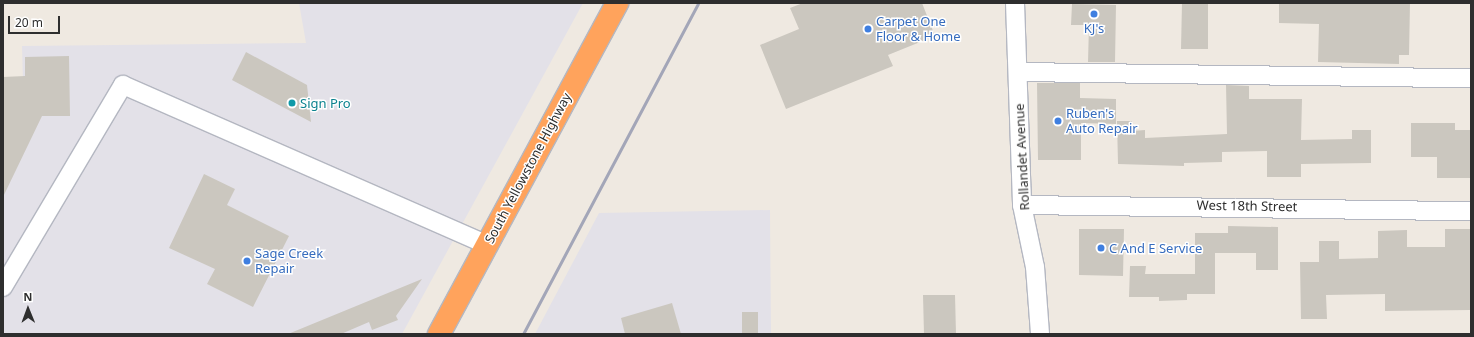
<!DOCTYPE html>
<html>
<head>
<meta charset="utf-8">
<style>
  body { margin:0 }
  #map { position:relative; width:1474px; height:337px; overflow:hidden; background:#efe9e1; font-family:"Noto Sans",sans-serif }
  div>[style] { position:absolute }
  [style*='--x'] { left:calc(var(--x)*1px); top:calc(var(--y)*1px); width:calc(var(--w)*1px); rotate:calc(var(--a)*1deg) }
  .industrial>* { inset:0; background:#e3e1e8 }
  .building>* { inset:0; background:#cbc7bf }
  .roads { filter:drop-shadow(1px 0 #b4b7c1) drop-shadow(-1px 0 #b4b7c1) drop-shadow(0 1px #b4b7c1) drop-shadow(0 -1px #b4b7c1) }
  .minor>* { height:18px; margin:-9px; padding:0 9px; transform-origin:9px; border-radius:9px; background:#fff }
  .highway>* { height:22px; margin:-11px; padding:0 11px; transform-origin:11px; border-radius:11px; background:#ffa35c }
  .rail>* { height:3px; margin:-1.5px; padding:0 1.5px; transform-origin:1.5px; border-radius:1.5px; background:#a3a6b8 }
  .dots>* { width:11px; height:11px; translate:-50% -50%; box-sizing:border-box; border:2px solid #fff; border-radius:50% }
  span { translate:-50% -50%; white-space:nowrap; text-align:center; line-height:1.15; -webkit-text-stroke:3px #fff; paint-order:stroke }
  .shop-label { font-size:13px; color:#366cbe }
  .left { translate:0 -50%; text-align:left }
  .culture-label { font-size:13px; color:#0d838f }
  .street-label { font-size:13px; color:#2e2e2e }
  .frame { position:absolute; inset:0; border:4px solid #2e2e2e; pointer-events:none }
  .north { position:absolute; left:8px; top:289px; width:40px; height:40px; -webkit-text-stroke:3px #fff; paint-order:stroke; rotate:359deg; font-size:11px; font-weight:700; line-height:16px; text-align:center; color:#2e2e2e }
  .north::after { content:''; display:block; margin:auto; width:14px; height:18px; background:#2e2e2e; clip-path:polygon(50% 0,100% 100%,50% 72%,0 100%) }
  .scale { position:absolute; left:8px; top:16px; width:52px; height:18px; box-sizing:border-box; border:2px solid #2e2e2e; border-top:0; padding-left:5px; font-size:12px; line-height:14px; white-space:nowrap; color:#2e2e2e; -webkit-text-stroke:3px #fff; paint-order:stroke }
</style>
</head>
<body>
<div id="map">
  <div class="industrial">
    <div style="clip-path:polygon(299px 3px,583px 3px,402px 334px,3px 334px,3px 119px,24px 119px,22px 46px,306px 43px)"></div>
    <div style="clip-path:polygon(770px 210px,771px 334px,535px 334px,599px 213px)"></div>
  </div>
  <div class="building">
    <div style="clip-path:polygon(803px 3px,922px 3px,935px 36px,888px 55px,893px 66px,786px 109px,760px 45px,799px 29px,790px 8px)"></div>
    <div style="clip-path:polygon(1182px 3px,1208px 3px,1208px 49px,1181px 49px)"></div>
    <div style="clip-path:polygon(1279px 3px,1410px 3px,1409px 55px,1399px 55px,1399px 64px,1318px 62px,1319px 24px,1279px 23px)"></div>
    <div style="clip-path:polygon(1072px 4px,1116px 5px,1115px 62px,1088px 62px,1089px 25px,1071px 25px)"></div>
    <div style="clip-path:polygon(246px 52px,307px 85px,311px 122px,232px 80px)"></div>
    <div style="clip-path:polygon(69px 56px,70px 116px,42px 116px,3px 197px,3px 77px,25px 76px,25px 57px)"></div>
    <div style="clip-path:polygon(1037px 83px,1080px 83px,1080px 98px,1116px 99px,1116px 124px,1081px 123px,1081px 160px,1038px 160px)"></div>
    <div style="clip-path:polygon(1226px 85px,1249px 86px,1249px 99px,1302px 99px,1301px 140px,1352px 139px,1352px 130px,1371px 130px,1371px 163px,1301px 164px,1301px 177px,1267px 177px,1267px 151px,1222px 152px,1222px 162px,1184px 163px,1184px 166px,1118px 164px,1117px 121px,1132px 121px,1132px 131px,1145px 130px,1145px 138px,1227px 134px)"></div>
    <div style="clip-path:polygon(1411px 123px,1455px 123px,1455px 130px,1471px 130px,1471px 178px,1437px 178px,1437px 157px,1411px 157px)"></div>
    <div style="clip-path:polygon(204px 174px,235px 189px,227px 205px,289px 236px,253px 307px,207px 284px,215px 269px,169px 248px)"></div>
    <div style="clip-path:polygon(1228px 226px,1278px 227px,1278px 270px,1256px 270px,1256px 253px,1215px 253px,1215px 294px,1187px 294px,1187px 300px,1159px 301px,1159px 297px,1129px 297px,1130px 266px,1146px 266px,1145px 274px,1195px 274px,1195px 233px,1228px 233px)"></div>
    <div style="clip-path:polygon(1079px 229px,1124px 229px,1123px 276px,1079px 275px)"></div>
    <div style="clip-path:polygon(1445px 229px,1471px 229px,1471px 310px,1385px 311px,1385px 294px,1326px 295px,1327px 319px,1301px 319px,1300px 262px,1319px 262px,1319px 241px,1339px 241px,1339px 259px,1378px 258px,1378px 231px,1407px 230px,1407px 247px,1445px 247px)"></div>
    <div style="clip-path:polygon(422px 279px,396px 316px,398px 320px,372px 330px,369px 322px,341px 334px,288px 334px)"></div>
    <div style="clip-path:polygon(923px 295px,955px 295px,956px 334px,924px 334px)"></div>
    <div style="clip-path:polygon(672px 303px,681px 334px,625px 334px,621px 318px)"></div>
    <div style="clip-path:polygon(742px 312px,758px 312px,758px 334px,742px 334px)"></div>
  </div>
  <div class="roads">
    <div class="minor">
      <div style="--x:1015;--y:3;--w:202;--a:88"></div>
      <div style="--x:1022;--y:205;--w:63;--a:78.2"></div>
      <div style="--x:1035;--y:267;--w:67;--a:85.7"></div>
      <div style="--x:1018;--y:72;--w:453;--a:0.8"></div>
      <div style="--x:1022;--y:205;--w:449;--a:0.8"></div>
      <div style="--x:3;--y:287;--w:235;--a:-59.3"></div>
      <div style="--x:123;--y:85;--w:398;--a:23.7"></div>
    </div>
    <div class="highway">
      <div style="--x:439;--y:334;--w:376;--a:-61.7"></div>
    </div>
  </div>
  <div class="rail">
    <div style="--x:523;--y:334;--w:374;--a:-62.1"></div>
  </div>
  <div class="dots">
    <div style="left:1094px;top:14px;background:#3f7fe0"></div>
    <div style="left:868px;top:29px;background:#3f7fe0"></div>
    <div style="left:292px;top:103px;background:#0f9aa8"></div>
    <div style="left:1058px;top:121px;background:#3f7fe0"></div>
    <div style="left:1101px;top:248px;background:#3f7fe0"></div>
    <div style="left:247px;top:261px;background:#3f7fe0"></div>
  </div>
  <div class="shop-label">
    <span class="left" style="left:876px;top:29px">Carpet One<br>Floor &amp; Home</span>
    <span style="left:1094px;top:28px">KJ's</span>
    <span class="left" style="left:1066px;top:121px">Ruben's<br>Auto Repair</span>
    <span class="left" style="left:1109px;top:248px">C And E Service</span>
    <span class="left" style="left:255px;top:261px">Sage Creek<br>Repair</span>
  </div>
  <div class="culture-label">
    <span class="left" style="left:300px;top:103px">Sign Pro</span>
  </div>
  <div class="street-label">
    <span style="left:1022px;top:157px;rotate:-93deg">Rollandet Avenue</span>
    <span style="left:528px;top:168px;rotate:-62deg">South Yellowstone Highway</span>
    <span style="left:1247px;top:206px;rotate:1deg">West 18th Street</span>
  </div>
  <div class="frame"></div>
  <div class="north">N</div>
  <div class="scale">20 m</div>
</div>
</body>
</html>
